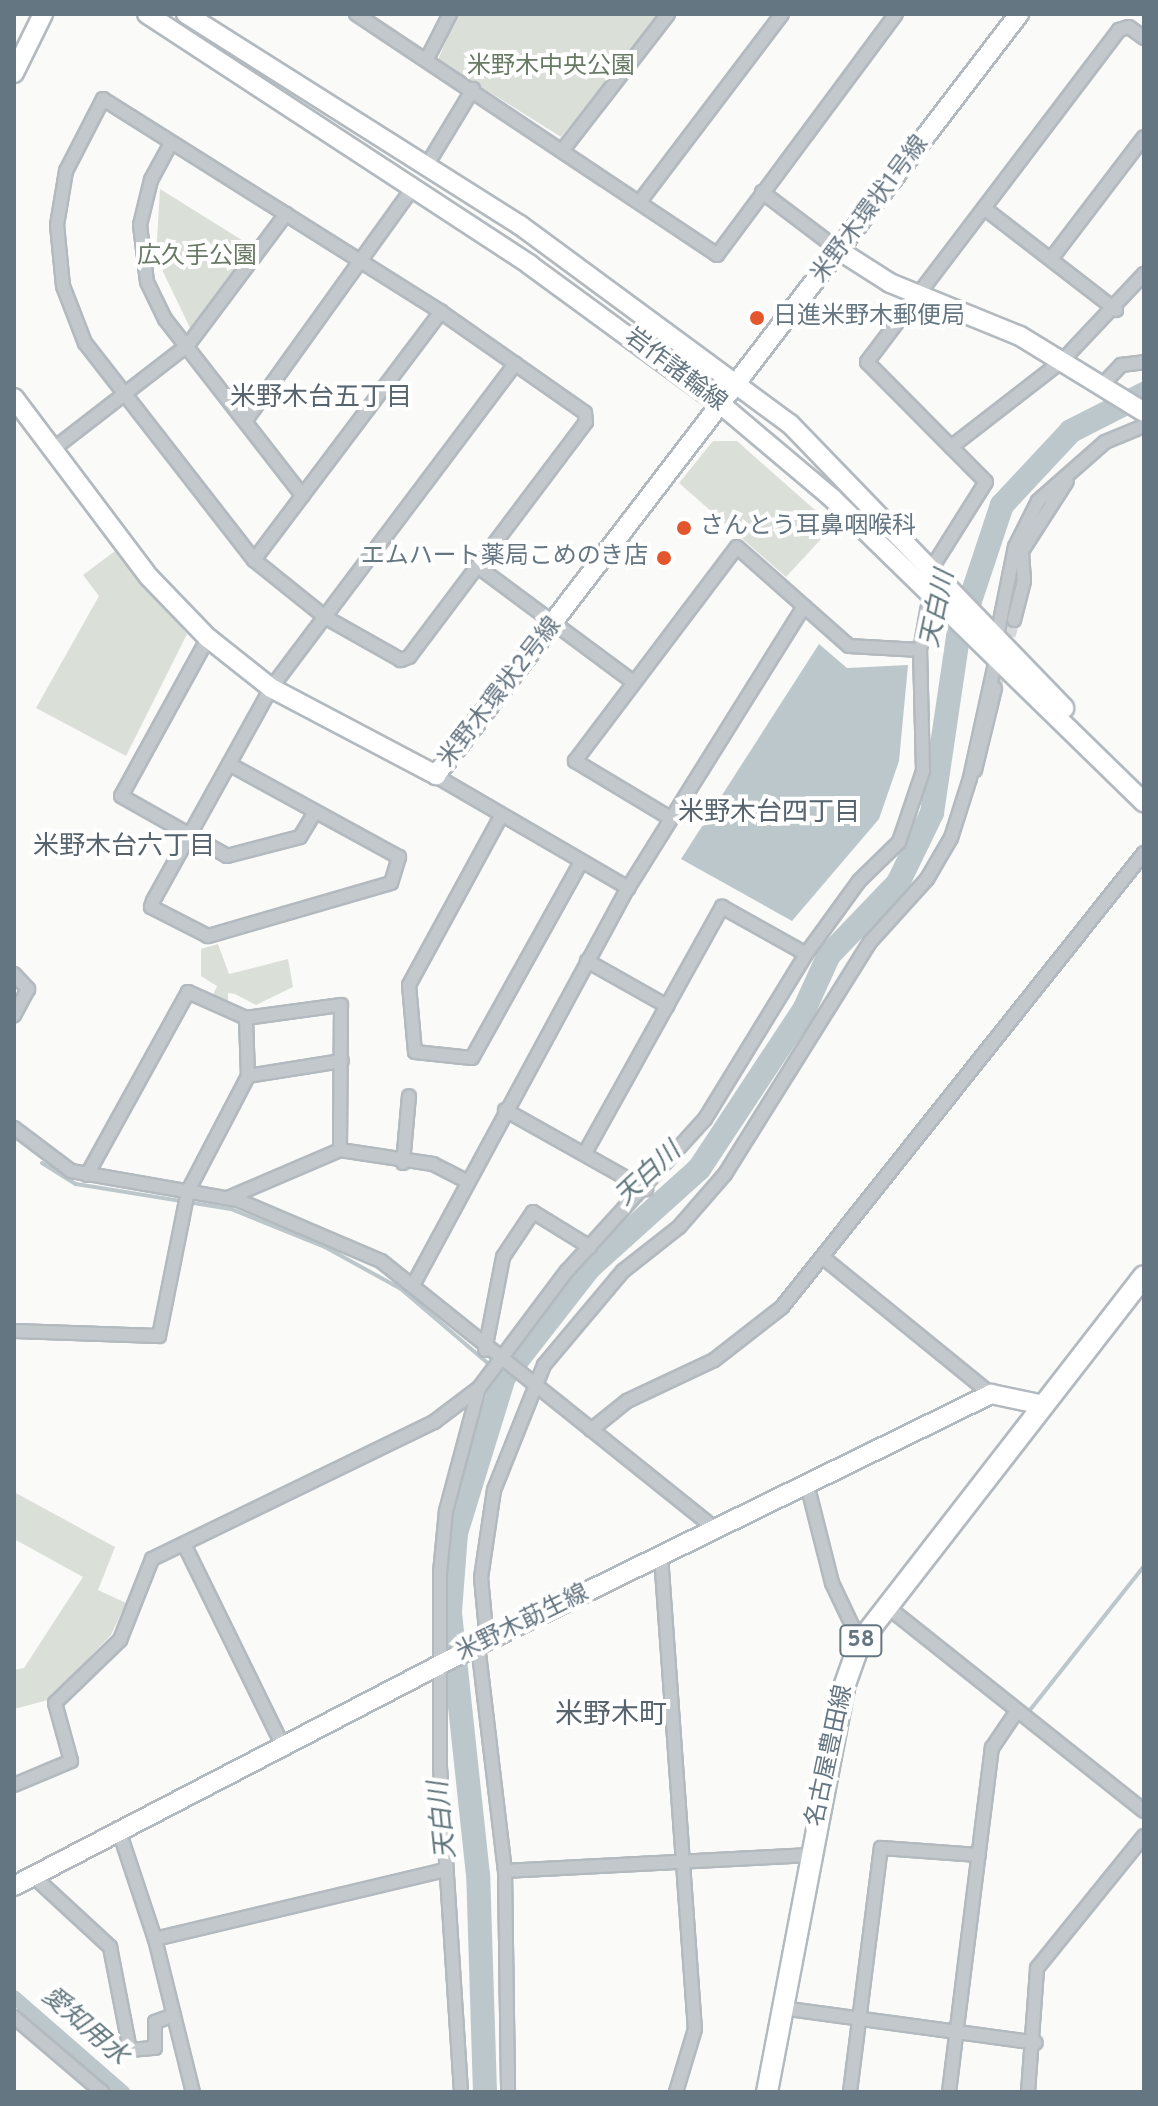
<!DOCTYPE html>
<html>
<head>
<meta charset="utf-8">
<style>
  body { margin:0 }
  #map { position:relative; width:1158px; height:2106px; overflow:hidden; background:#fafaf8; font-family:Overpass,"Noto Sans JP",sans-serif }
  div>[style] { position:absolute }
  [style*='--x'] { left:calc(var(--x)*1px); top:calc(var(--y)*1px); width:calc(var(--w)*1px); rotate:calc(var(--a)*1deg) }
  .green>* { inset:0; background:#dadfd7 }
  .water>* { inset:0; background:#bbc7cb }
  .stream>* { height:4px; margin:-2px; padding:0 2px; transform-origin:2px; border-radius:2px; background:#bbc7cb }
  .canal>* { height:14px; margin:-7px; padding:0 7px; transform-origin:7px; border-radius:7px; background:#bbc7cb }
  .river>* { height:24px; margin:-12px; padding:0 12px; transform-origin:12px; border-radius:12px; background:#bbc7cb }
  .street-tunnel>* { height:12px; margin-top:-6px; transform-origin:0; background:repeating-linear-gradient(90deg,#d5d9db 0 12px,transparent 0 18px) }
  .roads { filter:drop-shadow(2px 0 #b3babf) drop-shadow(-2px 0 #b3babf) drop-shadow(0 2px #b3babf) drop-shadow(0 -2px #b3babf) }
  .street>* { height:12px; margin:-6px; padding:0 6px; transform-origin:6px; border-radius:6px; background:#c3c8cc }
  .secondary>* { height:18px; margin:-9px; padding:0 9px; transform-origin:9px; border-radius:9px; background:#fff }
  .primary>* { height:20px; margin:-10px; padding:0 10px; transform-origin:10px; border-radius:10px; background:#fff }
  .dots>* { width:22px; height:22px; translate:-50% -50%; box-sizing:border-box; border:4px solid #fff; border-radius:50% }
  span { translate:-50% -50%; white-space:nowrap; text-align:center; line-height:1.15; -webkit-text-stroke:8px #fff; paint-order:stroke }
  .shield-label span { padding:2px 6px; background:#fff; border:2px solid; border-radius:6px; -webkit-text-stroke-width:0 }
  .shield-label { font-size:22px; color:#657683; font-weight:700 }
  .park-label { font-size:24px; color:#687a64 }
  .street-label { font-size:24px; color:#657683 }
  .poi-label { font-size:24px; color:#657683 }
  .left { translate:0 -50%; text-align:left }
  .right { translate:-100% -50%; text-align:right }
  .neighbourhood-label { font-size:26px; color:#57646e }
  .water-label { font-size:26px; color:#60757c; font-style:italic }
  .quarter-label { font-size:28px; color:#57646e }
  .frame { position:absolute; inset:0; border:16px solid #657683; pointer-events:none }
</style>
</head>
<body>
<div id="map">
  <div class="green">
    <div style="clip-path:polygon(457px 14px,661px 14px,561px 137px,438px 60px)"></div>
    <div style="clip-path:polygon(160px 189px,253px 247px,192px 332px,156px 257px)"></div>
    <div style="clip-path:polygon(713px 441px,737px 441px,833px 526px,786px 577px,679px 483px)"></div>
    <div style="clip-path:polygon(115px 551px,187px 634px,126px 756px,36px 708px,99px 596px,83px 575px)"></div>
    <div style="clip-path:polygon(218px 944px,229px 974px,288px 959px,293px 987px,256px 1005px,235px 994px,228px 993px,228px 1006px,211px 999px,217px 986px,201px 976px,201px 949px)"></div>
    <div style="clip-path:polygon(14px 1492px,115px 1547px,98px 1590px,126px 1603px,111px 1635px,48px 1700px,14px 1709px,14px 1670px,24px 1668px,83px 1577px,14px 1539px)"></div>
  </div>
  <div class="water">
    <div style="clip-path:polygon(819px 644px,847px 668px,908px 665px,899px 761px,879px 819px,792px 921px,681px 859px)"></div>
  </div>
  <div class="stream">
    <div style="--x:42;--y:1163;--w:40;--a:32"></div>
    <div style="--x:76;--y:1184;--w:157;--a:9.2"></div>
    <div style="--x:231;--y:1209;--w:101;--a:22"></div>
    <div style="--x:325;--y:1247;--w:87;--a:28.9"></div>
    <div style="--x:401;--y:1289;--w:135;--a:40.5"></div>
    <div style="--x:1030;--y:1710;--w:184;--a:-51.6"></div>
  </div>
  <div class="canal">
    <div style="--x:14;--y:1997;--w:145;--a:41.1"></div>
  </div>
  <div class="river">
    <div style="--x:485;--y:2092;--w:217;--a:-91.8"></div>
    <div style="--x:478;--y:1875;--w:265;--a:-96.1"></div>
    <div style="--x:450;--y:1611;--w:78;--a:-85.6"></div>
    <div style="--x:456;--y:1533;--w:163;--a:-72.9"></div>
    <div style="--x:504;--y:1377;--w:140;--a:-52"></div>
    <div style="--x:590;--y:1267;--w:147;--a:-42"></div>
    <div style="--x:699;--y:1169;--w:191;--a:-56.6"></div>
    <div style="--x:804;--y:1010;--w:60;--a:-65.6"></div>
    <div style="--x:829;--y:955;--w:100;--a:-46.2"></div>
    <div style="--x:898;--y:883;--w:78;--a:-64.1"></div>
    <div style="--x:932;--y:813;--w:178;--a:-81.6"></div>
    <div style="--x:958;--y:637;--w:139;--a:-71.6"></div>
    <div style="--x:1002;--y:505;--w:101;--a:-47"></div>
    <div style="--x:1071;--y:431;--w:82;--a:-26.9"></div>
  </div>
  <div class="street-tunnel">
    <div style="--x:995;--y:688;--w:71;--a:-74.4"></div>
  </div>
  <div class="roads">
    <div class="street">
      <div style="--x:356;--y:14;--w:434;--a:33.7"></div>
      <div style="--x:717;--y:255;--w:300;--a:-53.4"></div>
      <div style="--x:427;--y:59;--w:51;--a:-62.9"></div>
      <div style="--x:103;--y:99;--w:400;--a:32.2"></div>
      <div style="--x:441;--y:312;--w:176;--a:35"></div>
      <div style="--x:585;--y:413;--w:9;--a:84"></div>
      <div style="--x:586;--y:422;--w:294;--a:127"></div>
      <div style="--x:409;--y:657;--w:9;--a:159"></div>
      <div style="--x:401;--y:660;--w:87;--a:-150.5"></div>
      <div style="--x:325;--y:617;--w:91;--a:-141.2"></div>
      <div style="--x:254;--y:560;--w:275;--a:-127.9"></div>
      <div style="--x:85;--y:343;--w:61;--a:-111.1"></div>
      <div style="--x:63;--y:286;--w:61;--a:-95.6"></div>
      <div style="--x:57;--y:225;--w:55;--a:-80.5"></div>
      <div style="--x:66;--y:171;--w:81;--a:-62.8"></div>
      <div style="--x:171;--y:143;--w:42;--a:118.4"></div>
      <div style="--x:151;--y:180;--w:46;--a:103.7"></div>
      <div style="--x:140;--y:225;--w:57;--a:83"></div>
      <div style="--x:147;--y:282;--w:41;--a:64.1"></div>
      <div style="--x:165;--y:319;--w:224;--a:52.1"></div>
      <div style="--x:565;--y:147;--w:168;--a:-52.2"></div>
      <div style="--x:427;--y:165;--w:89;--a:-58.8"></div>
      <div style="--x:762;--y:192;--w:98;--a:37.1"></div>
      <div style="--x:641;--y:200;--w:233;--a:-52.8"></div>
      <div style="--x:984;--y:208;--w:167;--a:37.7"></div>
      <div style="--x:1051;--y:259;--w:153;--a:-52.7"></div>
      <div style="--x:1102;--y:385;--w:28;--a:-46"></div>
      <div style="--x:1121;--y:365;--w:23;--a:-7"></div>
      <div style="--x:246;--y:420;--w:286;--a:-54.3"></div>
      <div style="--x:951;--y:447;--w:140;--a:-37.8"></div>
      <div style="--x:1062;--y:361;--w:120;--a:-46.7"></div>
      <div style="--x:52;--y:450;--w:172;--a:-37.7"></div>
      <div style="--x:188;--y:345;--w:164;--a:-53.2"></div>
      <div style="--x:254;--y:560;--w:311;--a:-53"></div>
      <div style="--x:477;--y:566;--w:194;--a:36.6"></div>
      <div style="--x:933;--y:566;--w:99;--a:-57.8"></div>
      <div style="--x:986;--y:482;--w:169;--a:-134.8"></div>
      <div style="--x:867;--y:362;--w:417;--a:-52.8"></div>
      <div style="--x:1119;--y:30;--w:10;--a:-17"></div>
      <div style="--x:1129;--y:27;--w:19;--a:36"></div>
      <div style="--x:1014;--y:620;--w:40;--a:-75.6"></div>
      <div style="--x:1024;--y:581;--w:30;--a:-94"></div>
      <div style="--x:1022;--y:551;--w:83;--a:-57.3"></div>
      <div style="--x:997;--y:636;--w:91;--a:-78.6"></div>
      <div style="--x:1015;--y:547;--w:51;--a:-63.4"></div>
      <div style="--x:1038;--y:501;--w:89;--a:-41.4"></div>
      <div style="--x:1105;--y:442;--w:42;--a:-22.3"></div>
      <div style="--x:208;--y:638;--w:180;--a:118.8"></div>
      <div style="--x:121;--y:796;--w:122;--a:29.5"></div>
      <div style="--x:227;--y:856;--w:75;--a:-14.6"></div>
      <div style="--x:300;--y:837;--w:29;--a:-59"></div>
      <div style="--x:229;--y:764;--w:194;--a:28.7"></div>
      <div style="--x:399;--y:857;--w:27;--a:107"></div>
      <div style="--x:391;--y:883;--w:191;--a:163.8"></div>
      <div style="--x:208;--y:936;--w:64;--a:-153"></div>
      <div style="--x:151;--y:907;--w:6;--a:-72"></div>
      <div style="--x:153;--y:901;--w:244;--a:-61"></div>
      <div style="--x:271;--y:688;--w:406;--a:-53"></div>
      <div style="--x:975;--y:770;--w:84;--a:-76.3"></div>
      <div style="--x:434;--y:775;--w:225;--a:30.2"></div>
      <div style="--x:500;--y:818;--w:190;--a:118.6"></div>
      <div style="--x:409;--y:985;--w:67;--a:84.9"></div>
      <div style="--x:415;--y:1052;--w:57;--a:6"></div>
      <div style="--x:472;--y:1058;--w:224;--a:-60.9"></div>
      <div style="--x:670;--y:818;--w:111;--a:-149"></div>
      <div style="--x:575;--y:761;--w:268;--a:-52.9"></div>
      <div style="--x:737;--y:547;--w:149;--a:41.5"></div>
      <div style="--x:849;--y:646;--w:71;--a:3.2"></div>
      <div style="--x:587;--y:961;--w:92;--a:29.4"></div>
      <div style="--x:14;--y:974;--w:21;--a:47"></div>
      <div style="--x:28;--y:989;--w:30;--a:118"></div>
      <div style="--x:248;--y:1076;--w:95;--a:-9.1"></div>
      <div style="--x:505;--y:1110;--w:162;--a:29.3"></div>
      <div style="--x:14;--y:1128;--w:71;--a:37"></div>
      <div style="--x:71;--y:1171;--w:169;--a:9.9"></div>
      <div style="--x:238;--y:1200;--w:155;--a:23.1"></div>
      <div style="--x:381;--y:1261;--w:429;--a:38.7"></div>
      <div style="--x:585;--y:1153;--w:282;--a:-60.9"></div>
      <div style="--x:722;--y:907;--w:96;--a:29.2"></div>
      <div style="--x:403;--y:1163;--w:67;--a:-84.9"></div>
      <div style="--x:87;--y:1175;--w:209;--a:-61.1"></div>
      <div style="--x:188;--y:992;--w:64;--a:24.1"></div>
      <div style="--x:246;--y:1018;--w:96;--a:-7.8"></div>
      <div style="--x:341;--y:1005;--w:145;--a:90.4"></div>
      <div style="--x:228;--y:1198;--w:122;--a:-23.2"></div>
      <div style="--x:340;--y:1150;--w:94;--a:8.6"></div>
      <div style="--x:433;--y:1164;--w:36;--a:27"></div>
      <div style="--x:826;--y:1260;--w:213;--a:39.1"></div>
      <div style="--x:413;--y:1285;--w:451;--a:-61.6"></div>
      <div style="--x:628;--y:888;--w:332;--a:-58"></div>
      <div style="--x:14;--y:1331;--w:145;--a:2"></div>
      <div style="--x:159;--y:1336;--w:148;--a:-78.7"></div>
      <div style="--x:188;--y:1191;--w:130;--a:-62.4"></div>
      <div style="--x:248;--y:1076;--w:58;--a:-92"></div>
      <div style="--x:485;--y:1350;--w:95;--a:-79"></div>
      <div style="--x:503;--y:1257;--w:54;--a:-56.3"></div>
      <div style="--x:533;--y:1212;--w:67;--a:31.6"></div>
      <div style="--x:591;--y:1430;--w:46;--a:-38.9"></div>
      <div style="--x:627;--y:1401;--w:96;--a:-25.2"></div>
      <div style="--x:714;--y:1360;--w:86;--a:-37.9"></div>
      <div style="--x:782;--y:1307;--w:581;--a:-51.43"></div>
      <div style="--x:808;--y:1488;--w:98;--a:75.8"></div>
      <div style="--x:832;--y:1583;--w:65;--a:64.6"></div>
      <div style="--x:184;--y:1544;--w:223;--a:63.9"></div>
      <div style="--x:661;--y:1556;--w:474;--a:85.9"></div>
      <div style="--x:695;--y:2029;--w:66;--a:106.8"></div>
      <div style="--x:885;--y:1605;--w:331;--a:38.5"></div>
      <div style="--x:487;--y:1641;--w:63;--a:-95.4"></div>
      <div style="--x:481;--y:1578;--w:89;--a:-81.6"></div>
      <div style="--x:494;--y:1490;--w:135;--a:-68.2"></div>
      <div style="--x:544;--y:1365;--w:123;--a:-50"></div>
      <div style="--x:623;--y:1271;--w:71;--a:-38.2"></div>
      <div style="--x:679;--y:1227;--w:70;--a:-49"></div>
      <div style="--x:725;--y:1174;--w:274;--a:-58"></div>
      <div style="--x:870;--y:942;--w:85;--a:-47.9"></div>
      <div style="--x:927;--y:879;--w:48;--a:-59.7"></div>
      <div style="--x:951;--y:838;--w:63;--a:-72.4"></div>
      <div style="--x:970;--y:778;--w:122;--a:-77.7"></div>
      <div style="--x:478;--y:1645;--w:228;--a:83.2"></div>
      <div style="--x:505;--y:1871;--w:221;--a:89.2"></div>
      <div style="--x:14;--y:1785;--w:62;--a:-22.8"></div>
      <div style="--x:71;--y:1761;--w:60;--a:-105.4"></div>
      <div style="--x:55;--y:1703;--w:91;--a:-44.1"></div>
      <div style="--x:120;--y:1640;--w:87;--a:-68.4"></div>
      <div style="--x:152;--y:1559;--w:314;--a:-25.9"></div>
      <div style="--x:434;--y:1422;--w:56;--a:-37.1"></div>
      <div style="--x:118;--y:1828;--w:117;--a:71.6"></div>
      <div style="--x:155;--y:1939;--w:158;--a:76.1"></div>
      <div style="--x:505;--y:1871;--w:305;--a:-3"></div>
      <div style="--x:31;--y:1874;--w:108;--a:42.7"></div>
      <div style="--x:110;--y:1947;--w:105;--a:79"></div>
      <div style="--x:130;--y:2050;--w:25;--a:-5"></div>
      <div style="--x:155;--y:2048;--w:26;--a:-90"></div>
      <div style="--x:155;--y:2022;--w:20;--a:-20"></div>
      <div style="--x:155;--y:1939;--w:298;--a:-13.4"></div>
      <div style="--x:782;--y:2008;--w:256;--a:7.8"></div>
      <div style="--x:14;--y:2017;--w:116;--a:40.4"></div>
      <div style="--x:461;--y:2092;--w:324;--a:-93.7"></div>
      <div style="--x:440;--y:1769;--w:196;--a:-90"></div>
      <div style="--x:440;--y:1573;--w:62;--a:-84.5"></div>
      <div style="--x:446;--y:1511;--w:127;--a:-75"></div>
      <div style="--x:479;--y:1388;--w:146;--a:-53.1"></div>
      <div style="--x:567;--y:1271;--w:205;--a:-47.8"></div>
      <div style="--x:705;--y:1119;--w:193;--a:-58.5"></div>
      <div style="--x:806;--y:954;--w:90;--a:-54"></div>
      <div style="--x:859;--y:881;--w:56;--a:-44.3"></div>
      <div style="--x:899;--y:842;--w:75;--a:-71.3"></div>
      <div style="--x:923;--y:771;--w:121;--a:-91.4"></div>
      <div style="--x:920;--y:650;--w:56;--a:-79.7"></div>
      <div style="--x:850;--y:2092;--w:246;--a:-82.8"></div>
      <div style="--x:881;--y:1848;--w:98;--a:4.1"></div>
      <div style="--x:949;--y:2092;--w:347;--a:-82.9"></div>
      <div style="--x:992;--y:1748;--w:45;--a:-56"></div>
      <div style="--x:1028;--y:2092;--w:124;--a:-85.8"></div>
      <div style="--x:1037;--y:1968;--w:170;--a:-51"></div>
    </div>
    <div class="secondary">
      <div style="--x:147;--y:14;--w:458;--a:33.2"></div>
      <div style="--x:530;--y:265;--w:240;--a:36.2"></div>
      <div style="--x:724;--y:407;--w:141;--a:40.1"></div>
      <div style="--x:832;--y:498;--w:436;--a:44.3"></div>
      <div style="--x:186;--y:14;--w:395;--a:32.3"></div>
      <div style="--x:520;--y:225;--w:335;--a:36.4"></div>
      <div style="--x:790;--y:424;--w:395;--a:46"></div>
      <div style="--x:14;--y:73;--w:66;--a:-63.8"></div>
      <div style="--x:840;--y:251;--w:59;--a:32.6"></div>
      <div style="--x:890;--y:283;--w:140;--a:22.2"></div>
      <div style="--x:1020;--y:336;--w:145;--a:31.5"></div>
      <div style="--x:14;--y:398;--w:224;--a:53"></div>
      <div style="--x:149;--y:577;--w:85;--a:46"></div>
      <div style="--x:208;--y:638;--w:80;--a:38.4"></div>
      <div style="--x:271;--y:688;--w:187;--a:27.8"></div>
      <div style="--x:436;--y:775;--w:959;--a:-52.54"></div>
      <div style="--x:14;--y:1886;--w:518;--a:-27.45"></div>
      <div style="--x:474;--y:1647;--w:576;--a:-26.08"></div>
      <div style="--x:991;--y:1394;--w:49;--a:11.8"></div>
    </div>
    <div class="primary">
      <div style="--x:767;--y:2092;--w:412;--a:-79.2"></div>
      <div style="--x:844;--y:1687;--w:48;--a:-70.4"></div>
      <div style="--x:860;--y:1642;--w:463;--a:-52.2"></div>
    </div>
  </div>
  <div class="dots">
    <div style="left:757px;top:318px;background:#e4572e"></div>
    <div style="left:684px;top:528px;background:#e4572e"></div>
    <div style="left:664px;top:558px;background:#e4572e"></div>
  </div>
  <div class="shield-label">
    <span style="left:861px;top:1641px">58</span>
  </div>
  <div class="park-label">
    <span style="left:551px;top:68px">米野木中央公園</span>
    <span style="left:197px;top:258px">広久手公園</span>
  </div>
  <div class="street-label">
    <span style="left:871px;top:210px;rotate:-53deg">米野木環状1号線</span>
    <span style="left:675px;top:371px;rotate:37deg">岩作諸輪線</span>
    <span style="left:501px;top:693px;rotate:-52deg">米野木環状2号線</span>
    <span style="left:523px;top:1624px;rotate:-26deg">米野木莇生線</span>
    <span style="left:831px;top:1756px;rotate:-78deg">名古屋豊田線</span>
  </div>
  <div class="poi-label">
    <span class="left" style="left:773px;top:318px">日進米野木郵便局</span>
    <span class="left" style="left:700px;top:528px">さんとう耳鼻咽喉科</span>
    <span class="right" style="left:648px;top:558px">エムハート薬局こめのき店</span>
  </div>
  <div class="neighbourhood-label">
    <span style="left:321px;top:399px">米野木台五丁目</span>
    <span style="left:769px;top:814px">米野木台四丁目</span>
    <span style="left:124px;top:848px">米野木台六丁目</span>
  </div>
  <div class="water-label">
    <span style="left:939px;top:609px;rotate:-78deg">天白川</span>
    <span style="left:649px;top:1175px;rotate:-43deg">天白川</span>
    <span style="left:444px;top:1820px;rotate:-96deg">天白川</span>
    <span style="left:84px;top:2027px;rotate:41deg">愛知用水</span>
  </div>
  <div class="quarter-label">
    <span style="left:611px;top:1716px">米野木町</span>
  </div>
  <div class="frame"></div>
</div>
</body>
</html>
